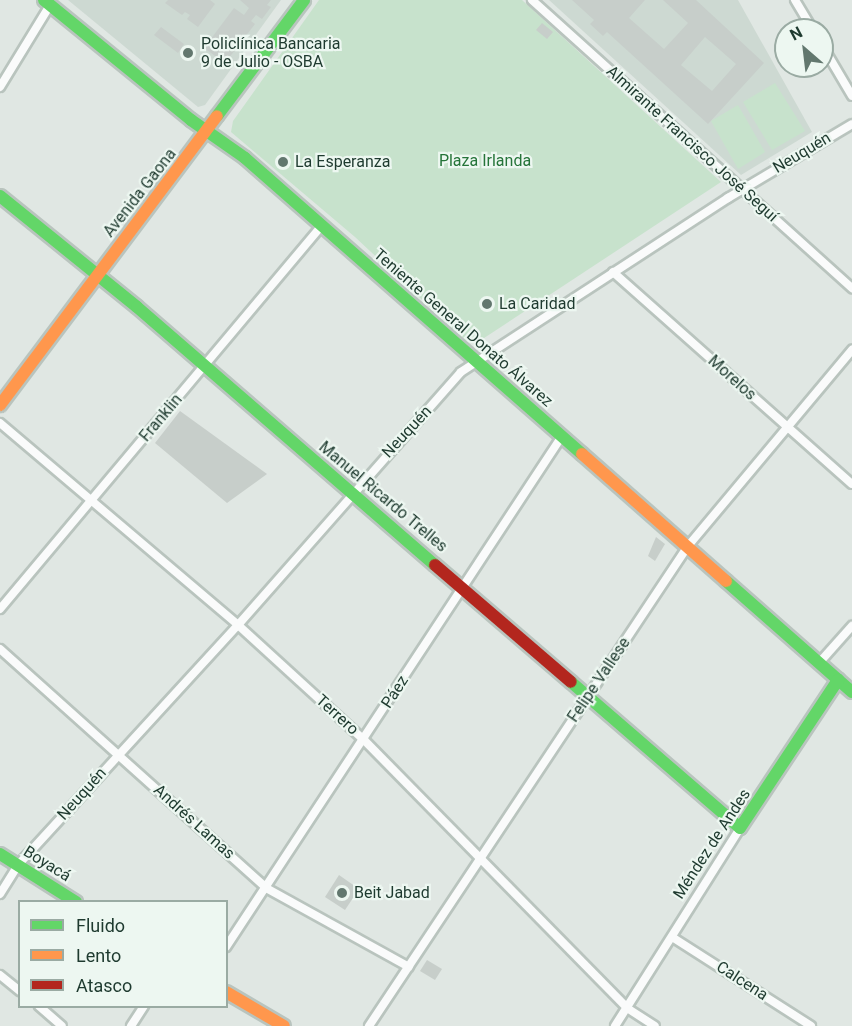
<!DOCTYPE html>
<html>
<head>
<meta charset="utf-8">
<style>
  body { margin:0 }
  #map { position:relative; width:852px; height:1026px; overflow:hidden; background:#e0e7e3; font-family:Roboto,sans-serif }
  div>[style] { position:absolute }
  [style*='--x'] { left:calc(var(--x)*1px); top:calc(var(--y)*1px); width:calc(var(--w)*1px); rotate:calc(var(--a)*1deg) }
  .built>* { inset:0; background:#cdd9d2 }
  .green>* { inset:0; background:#c7e2cc }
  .building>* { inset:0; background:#c7ceca }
  .roads { filter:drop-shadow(2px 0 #b9c4be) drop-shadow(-2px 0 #b9c4be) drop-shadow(0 2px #b9c4be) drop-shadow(0 -2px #b9c4be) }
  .street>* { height:8px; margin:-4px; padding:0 4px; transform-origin:4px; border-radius:4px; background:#fafbfb }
  .fast>* { height:12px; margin:-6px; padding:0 6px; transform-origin:6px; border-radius:6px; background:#63d668 }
  .slow>* { height:12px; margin:-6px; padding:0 6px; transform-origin:6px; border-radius:6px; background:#ff974d }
  .jam>* { height:12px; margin:-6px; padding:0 6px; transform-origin:6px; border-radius:6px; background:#b3261e }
  .dots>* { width:16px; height:16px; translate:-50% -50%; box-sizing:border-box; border:3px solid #edf7f1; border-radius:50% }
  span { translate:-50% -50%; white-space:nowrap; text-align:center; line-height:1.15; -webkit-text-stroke:4.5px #edf7f1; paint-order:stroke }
  .poi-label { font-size:16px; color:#1e3a2f }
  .left { translate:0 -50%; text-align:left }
  .street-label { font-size:16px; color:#1e3a2f }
  .park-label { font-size:16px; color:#257439 }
  .legend { position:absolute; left:18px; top:900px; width:210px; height:108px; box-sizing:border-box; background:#edf7f1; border:2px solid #9aaba3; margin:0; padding:8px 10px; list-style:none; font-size:18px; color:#1e3a2f }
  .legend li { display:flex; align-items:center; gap:12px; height:30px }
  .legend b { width:30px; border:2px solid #9aaba3 }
  .north { position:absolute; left:774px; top:18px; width:60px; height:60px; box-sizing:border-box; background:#edf7f1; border:2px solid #9aaba3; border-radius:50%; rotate:332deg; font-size:16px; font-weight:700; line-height:24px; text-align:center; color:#1e3a2f }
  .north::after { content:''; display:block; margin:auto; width:21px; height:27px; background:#62776e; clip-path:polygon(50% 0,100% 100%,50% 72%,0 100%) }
</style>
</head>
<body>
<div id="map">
  <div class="built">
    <div style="clip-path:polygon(68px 0,281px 0,205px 105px,198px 107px)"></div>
    <div style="clip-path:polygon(549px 0,738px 0,812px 132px,741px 175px)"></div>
  </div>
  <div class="green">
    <div style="clip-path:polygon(319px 0,522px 0,721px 182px,475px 344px,465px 340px,355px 237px,231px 132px,233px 121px)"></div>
    <div style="clip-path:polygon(775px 83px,805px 131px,772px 150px,743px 102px)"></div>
    <div style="clip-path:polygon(738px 105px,765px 152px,738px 169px,711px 121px)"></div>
  </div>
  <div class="building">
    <div style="clip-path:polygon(168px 0,210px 0,215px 4px,198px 27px,187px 19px,190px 15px,185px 12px,182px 15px,165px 3px)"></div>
    <div style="clip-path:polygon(240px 0,271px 0,267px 5px,271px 7px,262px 19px,256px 15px,251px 21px,255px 24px,225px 63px,204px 48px,234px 8px,244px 15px,249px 8px)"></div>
    <div style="clip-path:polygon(evenodd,572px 0,645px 0,629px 18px,664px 49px,688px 23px,663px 0,696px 0,764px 63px,708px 124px,607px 32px,603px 36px,590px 24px,594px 20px,572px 0,705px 37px,736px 64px,712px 91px,681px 65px,705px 37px)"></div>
    <div style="clip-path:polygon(542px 23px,553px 32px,547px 39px,536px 30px)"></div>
    <div style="clip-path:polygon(161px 27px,184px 44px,178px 53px,154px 35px)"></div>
    <div style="clip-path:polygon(180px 411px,267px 474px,227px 503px,155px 443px)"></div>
    <div style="clip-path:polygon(656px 537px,665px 544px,655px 561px,648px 556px)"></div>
    <div style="clip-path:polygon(339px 875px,359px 889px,345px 910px,325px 897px)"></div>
    <div style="clip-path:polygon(427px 960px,442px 969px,435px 980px,420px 971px)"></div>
  </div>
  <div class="roads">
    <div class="street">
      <div style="--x:532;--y:0;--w:431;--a:42"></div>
      <div style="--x:795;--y:0;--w:35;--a:59"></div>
      <div style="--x:822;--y:45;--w:59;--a:59.5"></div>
      <div style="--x:0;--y:87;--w:96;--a:-58.6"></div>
      <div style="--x:613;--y:272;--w:319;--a:41.6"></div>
      <div style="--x:0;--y:423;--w:312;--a:40.3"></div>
      <div style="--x:238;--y:625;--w:171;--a:42.4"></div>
      <div style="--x:364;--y:740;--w:375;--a:45.5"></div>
      <div style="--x:627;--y:1008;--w:33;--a:33"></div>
      <div style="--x:0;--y:609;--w:500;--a:-50"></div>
      <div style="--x:0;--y:649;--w:358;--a:41.9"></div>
      <div style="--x:266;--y:888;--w:163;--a:28.9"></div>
      <div style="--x:819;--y:663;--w:50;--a:-48.3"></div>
      <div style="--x:0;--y:894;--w:34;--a:-58"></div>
      <div style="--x:18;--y:865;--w:326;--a:-47.5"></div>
      <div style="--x:238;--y:625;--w:337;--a:-48.6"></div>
      <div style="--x:461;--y:372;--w:319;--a:-33.1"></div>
      <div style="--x:728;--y:198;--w:144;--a:-30.8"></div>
      <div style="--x:672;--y:937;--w:165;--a:32.6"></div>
      <div style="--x:226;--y:947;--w:612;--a:-56.67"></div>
      <div style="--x:0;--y:975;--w:26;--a:39"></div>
      <div style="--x:39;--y:1006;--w:30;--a:41"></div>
      <div style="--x:131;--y:1026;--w:24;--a:-57"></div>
      <div style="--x:369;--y:1026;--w:576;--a:-56.39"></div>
      <div style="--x:688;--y:546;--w:256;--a:-50.1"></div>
      <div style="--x:615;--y:1026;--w:234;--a:-57.7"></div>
    </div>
    <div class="fast">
      <div style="--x:44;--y:0;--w:190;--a:39.2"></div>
      <div style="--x:191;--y:120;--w:66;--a:35.1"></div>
      <div style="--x:245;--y:158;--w:449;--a:41.3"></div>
      <div style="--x:217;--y:116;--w:145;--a:-53.1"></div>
      <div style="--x:0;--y:196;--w:176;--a:39"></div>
      <div style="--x:137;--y:307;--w:394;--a:40.9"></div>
      <div style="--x:726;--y:581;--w:168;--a:41.4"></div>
      <div style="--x:571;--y:682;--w:223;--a:40.8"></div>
      <div style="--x:740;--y:828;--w:178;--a:-56.5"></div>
      <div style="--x:0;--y:854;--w:90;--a:32.3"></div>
    </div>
    <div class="slow">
      <div style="--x:0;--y:405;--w:361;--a:-53.1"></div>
      <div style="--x:582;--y:454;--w:192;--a:41.4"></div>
      <div style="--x:226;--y:992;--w:67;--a:30.4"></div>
    </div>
    <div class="jam">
      <div style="--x:435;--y:565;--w:179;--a:40.7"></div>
    </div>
  </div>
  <div class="dots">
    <div style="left:188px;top:53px;background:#62776e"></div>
    <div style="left:283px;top:162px;background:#62776e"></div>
    <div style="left:487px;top:304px;background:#62776e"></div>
    <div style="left:342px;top:893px;background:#62776e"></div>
  </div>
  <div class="poi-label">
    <span class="left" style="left:201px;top:53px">Policlínica Bancaria<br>9 de Julio - OSBA</span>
    <span class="left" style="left:295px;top:162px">La Esperanza</span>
    <span class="left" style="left:499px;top:304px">La Caridad</span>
    <span class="left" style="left:354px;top:893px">Beit Jabad</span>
  </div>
  <div class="street-label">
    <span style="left:692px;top:144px;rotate:42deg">Almirante Francisco José Seguí</span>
    <span style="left:802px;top:153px;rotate:-31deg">Neuquén</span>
    <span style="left:140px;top:193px;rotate:-52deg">Avenida Gaona</span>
    <span style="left:463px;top:328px;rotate:41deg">Teniente General Donato Álvarez</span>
    <span style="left:732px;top:378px;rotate:42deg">Morelos</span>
    <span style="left:161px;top:418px;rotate:-50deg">Franklin</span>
    <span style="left:407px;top:432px;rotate:-47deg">Neuquén</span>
    <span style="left:383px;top:497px;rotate:40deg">Manuel Ricardo Trelles</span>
    <span style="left:599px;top:680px;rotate:-56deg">Felipe Vallese</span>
    <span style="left:395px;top:692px;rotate:-57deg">Páez</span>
    <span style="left:337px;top:715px;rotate:42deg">Terrero</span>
    <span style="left:82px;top:794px;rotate:-48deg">Neuquén</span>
    <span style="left:194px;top:822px;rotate:42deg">Andrés Lamas</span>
    <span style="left:712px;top:844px;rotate:-57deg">Méndez de Andes</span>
    <span style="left:47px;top:864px;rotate:32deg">Boyacá</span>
    <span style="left:742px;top:981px;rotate:33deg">Calcena</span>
  </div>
  <div class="park-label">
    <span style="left:485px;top:161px">Plaza Irlanda</span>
  </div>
  <ul class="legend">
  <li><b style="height:8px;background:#63d668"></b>Fluido</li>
  <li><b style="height:8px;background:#ff974d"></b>Lento</li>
  <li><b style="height:8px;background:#b3261e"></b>Atasco</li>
  </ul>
  <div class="north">N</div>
</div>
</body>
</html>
